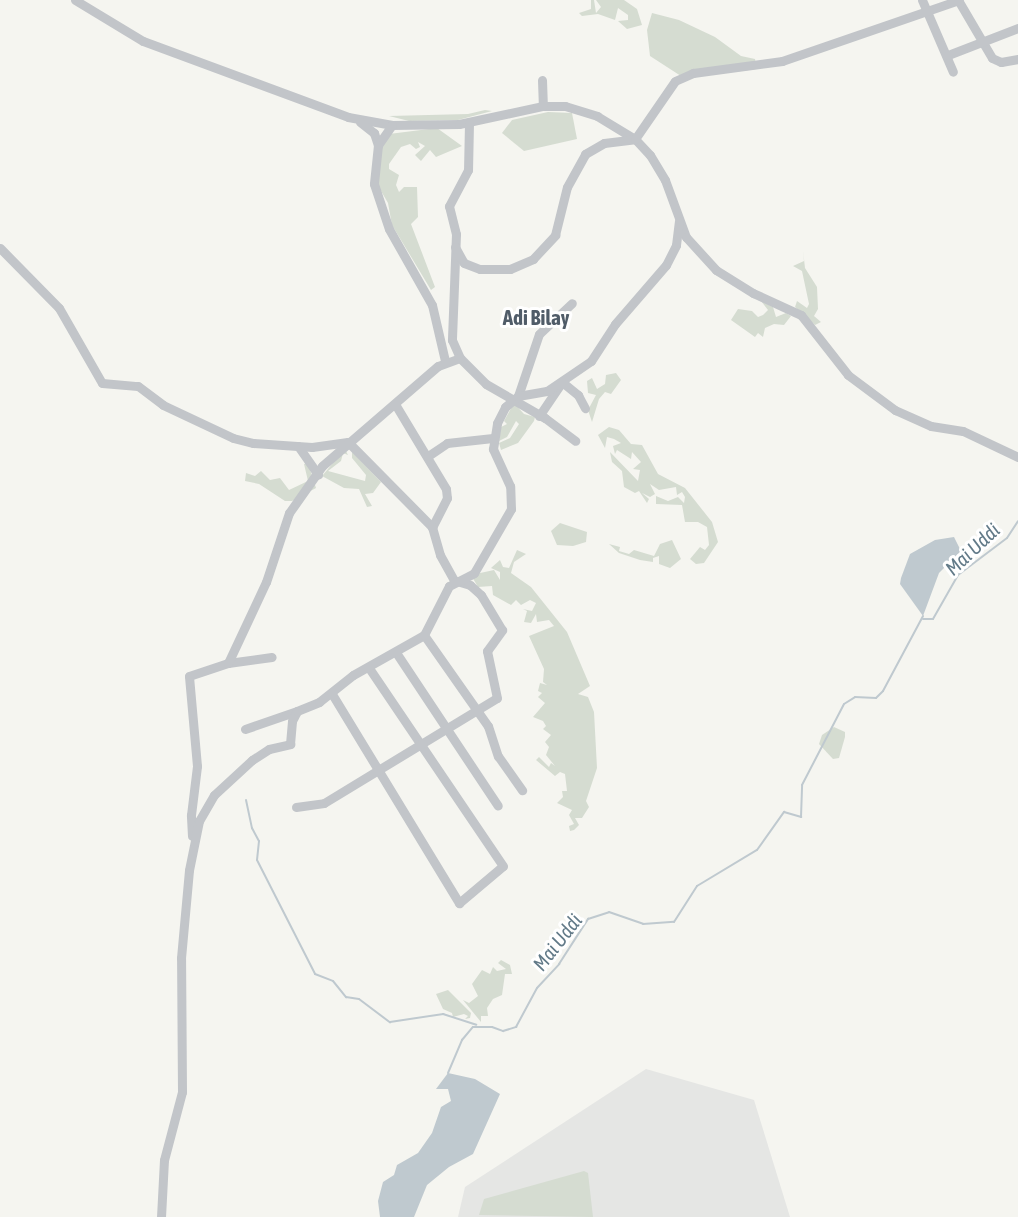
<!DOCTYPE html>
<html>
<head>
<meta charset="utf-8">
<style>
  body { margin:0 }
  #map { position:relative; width:1018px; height:1217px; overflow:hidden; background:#f5f5f0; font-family:"Asap Condensed",sans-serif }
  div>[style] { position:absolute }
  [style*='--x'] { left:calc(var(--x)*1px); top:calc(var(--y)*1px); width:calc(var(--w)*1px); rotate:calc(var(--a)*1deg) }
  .built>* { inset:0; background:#e5e6e4 }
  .green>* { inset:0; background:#d5dcd1 }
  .water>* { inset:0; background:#bfc9cf }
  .stream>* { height:2px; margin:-1px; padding:0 1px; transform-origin:1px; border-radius:1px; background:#bfc9cf }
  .minor>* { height:9px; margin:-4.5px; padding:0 4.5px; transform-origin:4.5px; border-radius:4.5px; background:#c2c5c9 }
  span { translate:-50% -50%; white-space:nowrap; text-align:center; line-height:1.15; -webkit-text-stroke:6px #fff; paint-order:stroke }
  .water-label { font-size:20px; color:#627a88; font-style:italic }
  .quarter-label { font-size:21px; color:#505c68; font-weight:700 }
</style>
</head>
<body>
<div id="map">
  <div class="built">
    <div style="clip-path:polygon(646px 1069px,754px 1100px,790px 1217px,458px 1217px,465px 1187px)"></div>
  </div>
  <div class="green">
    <div style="clip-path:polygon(591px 0,594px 0,596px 13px,601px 7px,596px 0,624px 0,637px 9px,642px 25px,627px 29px,618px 21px,628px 20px,628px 15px,618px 8px,615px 20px,598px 14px,582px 16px,579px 13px,591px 9px)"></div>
    <div style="clip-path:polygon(652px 13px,679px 20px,715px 37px,741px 56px,755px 59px,757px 69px,684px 78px,650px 56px,647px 30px)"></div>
    <div style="clip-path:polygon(485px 110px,492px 111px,458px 120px,409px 121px,389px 116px,468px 114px)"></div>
    <div style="clip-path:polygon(548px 112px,572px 113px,577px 139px,524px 151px,502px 133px,512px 120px)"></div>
    <div style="clip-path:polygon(437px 128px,462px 146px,436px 157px,430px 150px,421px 161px,415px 155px,425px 146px,418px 142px,420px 147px,416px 149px,410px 144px,401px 147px,389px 164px,389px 169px,399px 175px,396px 185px,399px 192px,404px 187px,417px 187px,418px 217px,411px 224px,435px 287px,431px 290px,392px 225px,388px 203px,377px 184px,380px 151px,389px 134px)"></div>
    <div style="clip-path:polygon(803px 250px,805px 268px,817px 287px,818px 309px,814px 316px,821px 322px,815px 325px,795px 307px,797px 301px,807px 308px,809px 304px,802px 271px,793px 266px,804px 261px)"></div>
    <div style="clip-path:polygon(761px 301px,773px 307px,776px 317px,786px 313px,791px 316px,784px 325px,774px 324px,765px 328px,763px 337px,758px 333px,755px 337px,731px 320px,738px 309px,752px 311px,758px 317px,763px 315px,768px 310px)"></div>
    <div style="clip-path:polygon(616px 373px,621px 380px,611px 394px,605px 392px,599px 399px,592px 422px,588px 410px,596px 395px,588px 393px,587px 381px,592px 378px,597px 389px,605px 384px,606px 375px)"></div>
    <div style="clip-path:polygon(514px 403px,524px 414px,535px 417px,534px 421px,518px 443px,501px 450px,499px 443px,510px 438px,519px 424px,516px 421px,507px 437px,499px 441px,501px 427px,507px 424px,504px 421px)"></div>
    <div style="clip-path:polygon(609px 427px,619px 430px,631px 444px,642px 445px,658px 474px,685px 488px,712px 522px,718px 542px,704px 563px,696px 564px,690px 559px,700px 547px,705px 550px,709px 545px,707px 527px,698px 522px,685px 522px,682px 505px,656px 504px,656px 496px,668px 501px,678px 497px,684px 503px,685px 497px,682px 492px,677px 495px,676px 487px,659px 490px,650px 484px,655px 494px,650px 497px,642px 493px,649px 499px,647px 503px,639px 491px,635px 493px,624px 487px,622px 471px,612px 462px,610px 452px,638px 481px,640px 470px,633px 469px,641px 462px,632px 452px,631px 459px,617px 450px,615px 454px,613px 446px,621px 443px,614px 439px,607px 437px,605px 448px,598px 435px)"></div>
    <div style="clip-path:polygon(345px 449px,348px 455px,343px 453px,341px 461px,328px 471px,365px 481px,366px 475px,352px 458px,352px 452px,381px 482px,373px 493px,365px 494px,372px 506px,367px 507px,359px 489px,344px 488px,322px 476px)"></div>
    <div style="clip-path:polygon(308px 463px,316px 488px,292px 501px,285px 501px,259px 484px,245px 481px,246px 473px,255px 476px,261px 471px,270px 480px,280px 478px,289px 490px,308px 481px,304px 464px)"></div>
    <div style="clip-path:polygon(560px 523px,587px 532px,586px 542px,573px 546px,557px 545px,551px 531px)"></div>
    <div style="clip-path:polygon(672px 540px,681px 559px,670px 568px,659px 564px,659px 556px,653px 558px,653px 562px,640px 560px,619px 553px,609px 544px,620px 547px,619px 551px,629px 554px,634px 550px,654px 556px,660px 544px)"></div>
    <div style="clip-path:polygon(517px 550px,526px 554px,514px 562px,511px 573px,531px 587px,567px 632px,590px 686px,578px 694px,588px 697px,594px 712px,597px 768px,586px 801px,589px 807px,582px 818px,575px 818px,579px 825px,574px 830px,570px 831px,569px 826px,574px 824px,569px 815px,572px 810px,557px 803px,563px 797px,562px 791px,567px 791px,565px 774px,560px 772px,555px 776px,536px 760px,539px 757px,549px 767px,551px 763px,555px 766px,546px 755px,549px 747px,545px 742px,551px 735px,543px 729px,546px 726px,543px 721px,533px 717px,545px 703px,538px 697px,542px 693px,538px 691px,540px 683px,547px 685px,543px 682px,544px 669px,529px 636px,554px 626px,549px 620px,537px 622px,536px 614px,531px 623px,524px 622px,527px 611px,523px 609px,532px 611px,536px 603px,530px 600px,521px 605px,516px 600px,511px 605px,493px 595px,492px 586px,478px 587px,471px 575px,494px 570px,500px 580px,500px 572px,491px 568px,500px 560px,503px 567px,509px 568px)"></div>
    <div style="clip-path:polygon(834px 727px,845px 732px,845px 737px,839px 758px,833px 759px,819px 744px,822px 735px)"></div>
    <div style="clip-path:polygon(501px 960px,510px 965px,512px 974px,505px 974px,502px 995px,493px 999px,487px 1008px,488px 1016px,481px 1016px,481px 1022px,463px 1000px,469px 1003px,478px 996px,472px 984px,482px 970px,490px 974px,493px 967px,497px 971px,506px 969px,498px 963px)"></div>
    <div style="clip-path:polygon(448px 990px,471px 1013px,470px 1018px,465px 1019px,468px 1016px,464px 1014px,453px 1017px,452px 1013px,443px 1009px,436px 994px)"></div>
    <div style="clip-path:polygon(584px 1171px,588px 1173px,593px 1217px,479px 1215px,484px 1199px)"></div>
  </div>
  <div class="water">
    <div style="clip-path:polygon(954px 537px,961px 551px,939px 573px,923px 616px,900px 584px,901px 578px,910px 554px,935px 540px)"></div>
    <div style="clip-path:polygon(448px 1073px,475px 1079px,500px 1094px,473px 1154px,449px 1167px,427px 1185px,414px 1217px,380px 1217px,378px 1201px,383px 1182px,394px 1175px,397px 1165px,418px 1153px,432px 1133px,441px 1107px,451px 1101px,448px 1089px,436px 1089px)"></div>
  </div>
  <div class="stream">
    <div style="--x:923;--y:619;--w:10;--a:0"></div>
    <div style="--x:933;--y:619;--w:51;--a:-60.4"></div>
    <div style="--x:958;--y:575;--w:61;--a:-37.1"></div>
    <div style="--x:1007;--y:538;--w:20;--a:-57"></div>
    <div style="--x:246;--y:800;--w:29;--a:78"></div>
    <div style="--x:252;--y:828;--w:15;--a:62"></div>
    <div style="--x:259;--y:841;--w:19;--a:96"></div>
    <div style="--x:257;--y:860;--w:128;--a:63"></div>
    <div style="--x:315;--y:974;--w:19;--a:21"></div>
    <div style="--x:333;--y:981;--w:21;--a:51"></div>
    <div style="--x:346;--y:997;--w:13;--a:9"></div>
    <div style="--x:359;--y:999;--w:39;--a:37"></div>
    <div style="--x:390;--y:1022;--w:54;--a:-8.6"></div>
    <div style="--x:443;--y:1014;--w:35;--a:18"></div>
    <div style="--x:448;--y:1073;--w:36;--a:-67"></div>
    <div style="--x:462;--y:1040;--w:17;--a:-50"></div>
    <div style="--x:473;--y:1027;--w:19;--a:0"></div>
    <div style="--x:492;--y:1027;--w:12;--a:20"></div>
    <div style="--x:503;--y:1031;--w:14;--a:-17"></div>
    <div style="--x:516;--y:1027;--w:44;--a:-61.7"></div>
    <div style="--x:537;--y:988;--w:33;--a:-47"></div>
    <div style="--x:559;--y:964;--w:54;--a:-57.2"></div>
    <div style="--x:588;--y:919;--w:22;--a:-18"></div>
    <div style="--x:609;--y:912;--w:36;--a:19"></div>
    <div style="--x:643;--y:924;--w:31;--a:-4"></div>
    <div style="--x:674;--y:922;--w:43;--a:-57.4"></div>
    <div style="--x:697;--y:886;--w:70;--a:-31"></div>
    <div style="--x:757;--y:850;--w:47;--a:-54.6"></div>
    <div style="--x:784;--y:812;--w:18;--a:16"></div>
    <div style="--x:801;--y:817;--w:32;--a:-88"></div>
    <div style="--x:802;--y:785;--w:91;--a:-62.6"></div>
    <div style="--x:844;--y:704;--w:13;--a:-32"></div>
    <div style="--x:855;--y:697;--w:21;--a:3"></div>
    <div style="--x:876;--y:698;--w:10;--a:-45"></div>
    <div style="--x:883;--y:691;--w:85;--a:-61.9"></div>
  </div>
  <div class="minor">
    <div style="--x:75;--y:0;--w:79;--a:31.1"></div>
    <div style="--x:143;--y:41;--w:219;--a:20.3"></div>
    <div style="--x:348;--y:117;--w:45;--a:10.3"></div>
    <div style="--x:392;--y:125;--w:67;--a:-0.9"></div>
    <div style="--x:459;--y:124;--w:86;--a:-12.1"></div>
    <div style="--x:543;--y:106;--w:22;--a:0"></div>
    <div style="--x:565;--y:106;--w:34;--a:17"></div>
    <div style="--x:597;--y:116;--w:44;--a:31.2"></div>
    <div style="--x:635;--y:139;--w:22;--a:47"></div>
    <div style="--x:650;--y:155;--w:29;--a:59"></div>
    <div style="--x:665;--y:180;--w:61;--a:69.8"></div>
    <div style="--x:686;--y:237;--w:45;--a:47.7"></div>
    <div style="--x:716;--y:270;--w:44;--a:31.9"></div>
    <div style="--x:753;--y:293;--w:53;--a:24.6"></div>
    <div style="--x:801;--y:315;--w:76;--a:51.9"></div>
    <div style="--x:848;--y:375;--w:59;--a:36.7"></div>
    <div style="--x:895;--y:410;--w:39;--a:24"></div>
    <div style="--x:931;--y:426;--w:32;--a:9"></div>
    <div style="--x:963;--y:431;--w:61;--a:25.3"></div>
    <div style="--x:922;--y:0;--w:78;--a:66.7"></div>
    <div style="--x:958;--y:0;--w:67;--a:59.6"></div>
    <div style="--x:992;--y:58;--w:10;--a:24"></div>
    <div style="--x:1001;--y:62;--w:17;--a:-10"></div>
    <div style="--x:948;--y:55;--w:75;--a:-21.1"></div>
    <div style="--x:542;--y:80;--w:26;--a:88"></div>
    <div style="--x:360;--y:122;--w:18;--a:38"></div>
    <div style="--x:374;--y:133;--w:13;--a:72"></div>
    <div style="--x:469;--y:123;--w:47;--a:91.2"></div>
    <div style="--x:468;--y:170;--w:41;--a:117.8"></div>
    <div style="--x:449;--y:206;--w:29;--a:76"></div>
    <div style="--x:456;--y:234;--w:106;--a:92.2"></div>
    <div style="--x:452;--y:340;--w:20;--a:66"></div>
    <div style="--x:460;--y:358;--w:37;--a:45"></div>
    <div style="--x:486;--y:384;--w:68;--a:30"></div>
    <div style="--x:545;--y:418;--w:38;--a:37"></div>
    <div style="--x:392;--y:125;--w:24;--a:125"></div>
    <div style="--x:378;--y:145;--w:39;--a:96"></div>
    <div style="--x:374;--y:184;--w:47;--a:71.6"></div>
    <div style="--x:389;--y:229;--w:87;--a:60.5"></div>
    <div style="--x:432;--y:305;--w:57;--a:76.9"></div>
    <div style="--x:455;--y:247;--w:18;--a:61"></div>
    <div style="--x:464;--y:263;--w:17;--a:21"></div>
    <div style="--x:480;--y:269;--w:30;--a:0"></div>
    <div style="--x:510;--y:269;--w:25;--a:-23"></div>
    <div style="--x:533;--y:259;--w:33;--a:-47"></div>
    <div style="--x:555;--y:235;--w:49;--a:-76"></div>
    <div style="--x:567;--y:187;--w:38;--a:-61"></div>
    <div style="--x:585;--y:154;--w:22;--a:-30"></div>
    <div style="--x:604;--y:143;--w:31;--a:-7"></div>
    <div style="--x:635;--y:139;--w:70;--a:-55.4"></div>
    <div style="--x:675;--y:81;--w:20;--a:-24"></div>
    <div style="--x:693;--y:73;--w:90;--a:-7.7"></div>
    <div style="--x:782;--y:61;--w:187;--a:-19"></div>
    <div style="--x:0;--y:248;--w:84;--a:45.5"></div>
    <div style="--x:59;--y:308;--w:86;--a:60.2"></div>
    <div style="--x:102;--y:383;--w:36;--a:5"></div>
    <div style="--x:138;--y:386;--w:31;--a:37"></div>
    <div style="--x:163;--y:405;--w:77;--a:25.2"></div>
    <div style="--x:233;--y:438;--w:21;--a:14"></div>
    <div style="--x:253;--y:443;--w:59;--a:3.9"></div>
    <div style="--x:312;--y:447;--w:36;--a:-8"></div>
    <div style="--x:348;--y:442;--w:120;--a:45.3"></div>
    <div style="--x:518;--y:396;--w:65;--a:-71.3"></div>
    <div style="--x:539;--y:334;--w:45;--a:-43.2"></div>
    <div style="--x:395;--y:404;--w:99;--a:59"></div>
    <div style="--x:446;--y:489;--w:9;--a:84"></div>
    <div style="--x:447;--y:498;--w:33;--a:117"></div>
    <div style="--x:432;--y:527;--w:29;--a:74"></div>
    <div style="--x:440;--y:555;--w:29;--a:61"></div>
    <div style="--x:539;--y:416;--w:41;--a:-55.9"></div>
    <div style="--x:562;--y:382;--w:21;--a:39"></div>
    <div style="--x:578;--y:395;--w:15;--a:62"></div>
    <div style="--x:298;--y:446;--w:35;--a:55"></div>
    <div style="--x:428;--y:456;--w:23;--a:-34"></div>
    <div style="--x:447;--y:443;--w:46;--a:-6.2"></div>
    <div style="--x:424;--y:635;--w:111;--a:54.9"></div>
    <div style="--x:488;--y:726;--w:32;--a:72"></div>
    <div style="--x:498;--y:756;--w:42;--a:54.8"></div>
    <div style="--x:397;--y:654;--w:182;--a:56.4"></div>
    <div style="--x:228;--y:663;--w:44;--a:-7.8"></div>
    <div style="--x:332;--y:694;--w:245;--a:58.7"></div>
    <div style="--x:459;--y:903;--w:57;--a:-40.1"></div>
    <div style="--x:503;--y:866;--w:239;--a:-124.1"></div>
    <div style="--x:245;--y:729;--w:55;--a:-19.1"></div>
    <div style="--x:296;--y:807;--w:28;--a:-8"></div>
    <div style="--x:324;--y:803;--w:202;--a:-31.3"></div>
    <div style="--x:497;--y:698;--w:48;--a:-102"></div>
    <div style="--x:487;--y:651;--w:26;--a:-54"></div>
    <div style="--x:502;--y:630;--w:41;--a:-121"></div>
    <div style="--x:481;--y:595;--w:15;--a:-138"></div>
    <div style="--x:470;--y:585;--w:14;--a:-163"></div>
    <div style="--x:192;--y:836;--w:21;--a:-93"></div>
    <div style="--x:191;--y:815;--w:49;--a:-83"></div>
    <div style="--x:197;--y:766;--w:90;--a:-95.1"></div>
    <div style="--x:189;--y:676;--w:41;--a:-18.4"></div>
    <div style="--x:228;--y:663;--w:89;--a:-64.9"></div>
    <div style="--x:266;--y:582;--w:73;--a:-71.6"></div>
    <div style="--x:289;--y:513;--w:57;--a:-54.9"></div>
    <div style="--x:322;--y:466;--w:153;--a:-40.8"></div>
    <div style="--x:438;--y:366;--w:23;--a:-20"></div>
    <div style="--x:161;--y:1217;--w:57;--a:-87"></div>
    <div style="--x:164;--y:1160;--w:70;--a:-75.2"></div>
    <div style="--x:182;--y:1092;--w:134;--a:-90.4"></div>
    <div style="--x:181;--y:958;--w:88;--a:-84.8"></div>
    <div style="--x:189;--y:870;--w:50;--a:-78.5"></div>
    <div style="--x:199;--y:821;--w:30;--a:-60"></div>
    <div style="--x:214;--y:795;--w:52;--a:-42.6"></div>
    <div style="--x:252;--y:760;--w:20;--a:-33"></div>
    <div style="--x:269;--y:749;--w:22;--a:-13"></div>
    <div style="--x:290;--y:744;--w:23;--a:-85"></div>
    <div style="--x:292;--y:721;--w:11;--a:-63"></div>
    <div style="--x:297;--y:711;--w:24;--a:-22"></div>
    <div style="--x:319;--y:702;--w:43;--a:-38.5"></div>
    <div style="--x:353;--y:675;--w:81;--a:-29.4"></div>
    <div style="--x:424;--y:635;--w:55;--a:-63"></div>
    <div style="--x:449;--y:586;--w:28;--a:-27"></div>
    <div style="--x:474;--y:573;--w:74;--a:-60"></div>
    <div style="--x:511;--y:509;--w:23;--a:-92"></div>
    <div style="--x:510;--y:486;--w:41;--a:-114.7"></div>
    <div style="--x:493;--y:449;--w:26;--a:-81"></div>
    <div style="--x:497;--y:423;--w:18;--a:-63"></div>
    <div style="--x:505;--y:407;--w:17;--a:-40"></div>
    <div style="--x:518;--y:396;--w:29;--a:-10"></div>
    <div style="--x:547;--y:391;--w:53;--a:-34.3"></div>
    <div style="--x:591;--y:361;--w:44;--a:-57"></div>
    <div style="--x:615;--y:324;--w:78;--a:-49.2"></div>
    <div style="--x:666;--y:265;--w:22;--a:-63"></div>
    <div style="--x:676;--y:245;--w:24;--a:-83"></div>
  </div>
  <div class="water-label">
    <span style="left:972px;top:549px;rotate:-43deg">Mai Uddi</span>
    <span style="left:557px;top:942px;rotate:-52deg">Mai Uddi</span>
  </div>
  <div class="quarter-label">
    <span style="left:536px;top:317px">Adi Bilay</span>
  </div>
</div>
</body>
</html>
